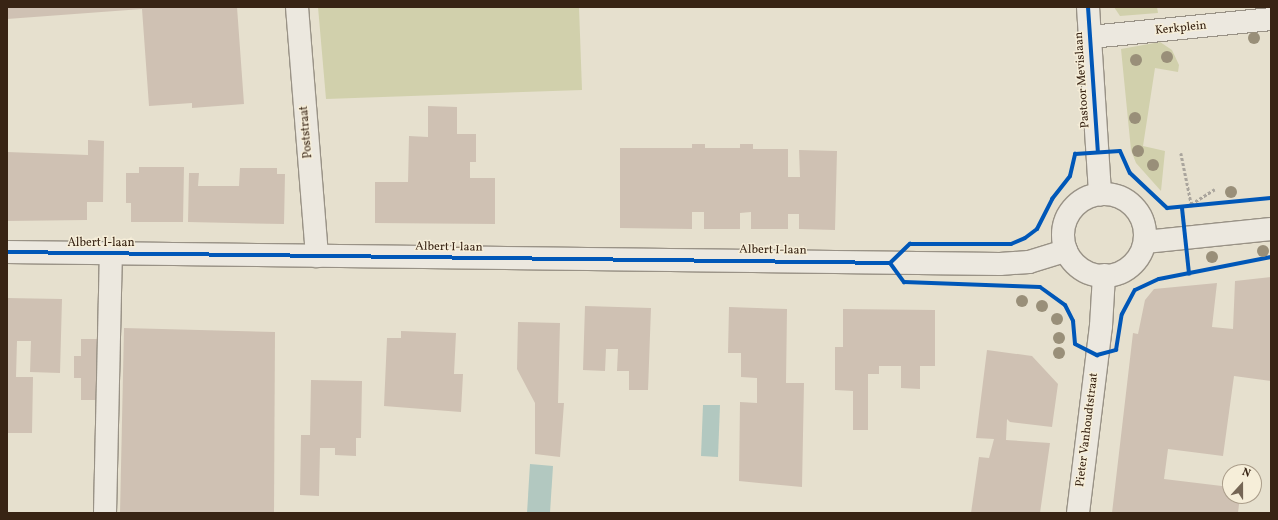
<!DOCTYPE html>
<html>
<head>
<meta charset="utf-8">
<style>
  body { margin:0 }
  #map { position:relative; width:1278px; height:520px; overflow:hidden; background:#e6e0ce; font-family:Vollkorn,serif }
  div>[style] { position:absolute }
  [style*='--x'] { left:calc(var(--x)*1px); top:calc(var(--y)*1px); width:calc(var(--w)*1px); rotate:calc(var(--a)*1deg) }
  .green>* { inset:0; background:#d1d0ac }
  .water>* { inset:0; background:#b2c8c0 }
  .building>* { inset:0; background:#cfc1b3 }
  .path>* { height:2.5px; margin-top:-1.25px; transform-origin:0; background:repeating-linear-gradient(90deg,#aaa59d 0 3px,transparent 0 5px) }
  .roads { filter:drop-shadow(1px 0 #999286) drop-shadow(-1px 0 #999286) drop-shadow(0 1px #999286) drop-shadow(0 -1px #999286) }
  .minor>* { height:22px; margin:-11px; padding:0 11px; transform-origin:11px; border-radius:11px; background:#ece8df }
  .minor>.ring { margin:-11px; padding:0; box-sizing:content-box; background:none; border:22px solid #ece8df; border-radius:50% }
  .cycleway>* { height:4px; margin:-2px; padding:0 2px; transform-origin:2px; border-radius:2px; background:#0057b8 }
  .trees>* { width:12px; height:12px; margin:-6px; border-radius:50%; background:#998f79 }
  span { translate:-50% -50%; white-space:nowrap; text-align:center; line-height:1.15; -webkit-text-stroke:3px #f6eed9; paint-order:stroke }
  .street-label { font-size:12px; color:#382414 }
  .frame { position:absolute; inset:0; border:8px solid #382414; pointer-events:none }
  .north { position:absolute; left:1222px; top:464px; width:40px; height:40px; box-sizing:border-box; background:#f6eed9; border:1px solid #aa9d8a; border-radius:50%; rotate:21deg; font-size:11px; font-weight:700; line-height:16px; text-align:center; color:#382414 }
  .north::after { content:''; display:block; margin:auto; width:14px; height:18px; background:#756655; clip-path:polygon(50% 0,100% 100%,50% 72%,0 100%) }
</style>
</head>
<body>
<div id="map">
  <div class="green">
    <div style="clip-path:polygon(318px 7px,579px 7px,582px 90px,326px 99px)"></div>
    <div style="clip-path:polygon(1114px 7px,1157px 7px,1158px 13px,1120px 16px)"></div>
    <div style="clip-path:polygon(1160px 42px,1172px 50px,1179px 65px,1178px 72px,1155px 68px,1143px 146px,1165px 151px,1161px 191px,1136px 163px,1131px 150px,1121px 49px)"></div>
  </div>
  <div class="water">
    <div style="clip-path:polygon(703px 405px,720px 405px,718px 457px,701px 456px)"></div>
    <div style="clip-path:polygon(530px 464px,553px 466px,550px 513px,527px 513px)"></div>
  </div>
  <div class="building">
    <div style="clip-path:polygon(7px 7px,237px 7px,244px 104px,192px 108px,192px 103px,149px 106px,142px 9px,7px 19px)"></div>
    <div style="clip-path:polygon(428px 106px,457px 107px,457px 134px,476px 134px,476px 162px,470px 162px,470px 178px,495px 178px,495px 224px,375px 223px,375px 182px,408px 182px,409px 136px,428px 137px)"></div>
    <div style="clip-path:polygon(88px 140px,104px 141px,103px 202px,87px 202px,87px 220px,7px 221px,7px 152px,88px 155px)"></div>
    <div style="clip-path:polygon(692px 144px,705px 144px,705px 148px,740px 148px,740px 144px,753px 144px,753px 149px,788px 149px,788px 177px,800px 177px,799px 150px,837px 151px,835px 230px,799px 229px,799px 214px,788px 214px,788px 229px,751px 229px,751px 212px,740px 213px,740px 229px,704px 229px,704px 212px,692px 212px,692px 229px,620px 228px,620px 148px,692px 148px)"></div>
    <div style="clip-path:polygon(139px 167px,184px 167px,183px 222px,131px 222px,131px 203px,126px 203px,126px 173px,139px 173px)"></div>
    <div style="clip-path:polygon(240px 168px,277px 168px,277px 174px,285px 174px,284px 224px,188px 222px,189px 173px,199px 173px,198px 186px,239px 186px)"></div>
    <div style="clip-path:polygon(1271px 277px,1271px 381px,1234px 376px,1223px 456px,1168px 449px,1164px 479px,1230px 487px,1230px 496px,1240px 496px,1238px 513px,1112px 513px,1133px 333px,1138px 334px,1145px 300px,1154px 289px,1217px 283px,1212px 327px,1233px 329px,1235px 281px)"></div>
    <div style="clip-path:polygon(7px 298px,62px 299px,60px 373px,30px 372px,31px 341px,17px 341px,16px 377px,33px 377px,32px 433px,7px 433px)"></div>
    <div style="clip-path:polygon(585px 306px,651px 308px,648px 390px,629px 390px,629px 371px,617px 371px,618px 349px,606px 349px,605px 371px,583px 370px)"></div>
    <div style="clip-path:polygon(729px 307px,787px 309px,786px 383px,804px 383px,802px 487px,739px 481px,740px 402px,757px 403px,757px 378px,741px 377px,741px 353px,728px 353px)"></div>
    <div style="clip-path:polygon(843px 309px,935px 310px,935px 366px,920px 366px,920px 389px,901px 388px,901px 366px,879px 366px,879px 374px,868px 374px,868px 430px,853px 430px,853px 391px,835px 390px,835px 347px,843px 347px)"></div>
    <div style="clip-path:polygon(518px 322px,560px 323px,558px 403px,564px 403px,560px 457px,535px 454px,535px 403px,517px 369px)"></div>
    <div style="clip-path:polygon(124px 328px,275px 332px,274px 513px,120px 513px)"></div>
    <div style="clip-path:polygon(401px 331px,456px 333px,454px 374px,463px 374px,461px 412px,384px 406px,387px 338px,401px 338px)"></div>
    <div style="clip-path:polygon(81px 339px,102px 339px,101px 400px,81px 400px,81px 378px,74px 378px,74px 356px,81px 356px)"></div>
    <div style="clip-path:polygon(987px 350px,1032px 356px,1058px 384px,1052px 427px,1010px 422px,1007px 419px,1006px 440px,1050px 443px,1040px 513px,971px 513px,979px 457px,989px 458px,994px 439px,976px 438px)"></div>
    <div style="clip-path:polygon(311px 380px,362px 381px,361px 438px,356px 438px,356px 456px,335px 455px,335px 448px,320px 448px,319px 496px,300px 495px,301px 435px,310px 435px)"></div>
  </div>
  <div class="path">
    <div style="--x:1181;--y:153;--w:55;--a:78.5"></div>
    <div style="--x:1191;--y:204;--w:28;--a:-32"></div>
  </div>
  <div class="roads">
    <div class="minor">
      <div style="--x:297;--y:7;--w:250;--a:85.4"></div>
      <div style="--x:1088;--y:7;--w:188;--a:86.3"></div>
      <div style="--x:1091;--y:37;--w:181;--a:-5.7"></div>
      <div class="ring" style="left:1063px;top:194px;width:60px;height:60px"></div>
      <div style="--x:1145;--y:242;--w:127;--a:-5.9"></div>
      <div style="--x:7;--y:252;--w:993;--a:0.69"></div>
      <div style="--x:1000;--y:264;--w:29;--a:-4"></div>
      <div style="--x:1029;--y:262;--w:39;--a:-17"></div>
      <div style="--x:105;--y:513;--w:258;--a:-88.7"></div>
      <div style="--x:1078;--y:513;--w:188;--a:-83"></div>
      <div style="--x:1101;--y:326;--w:51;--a:-86.6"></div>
    </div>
  </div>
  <div class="cycleway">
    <div style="--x:1088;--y:7;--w:145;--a:86.1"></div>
    <div style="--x:1182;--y:208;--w:66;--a:83.9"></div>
    <div style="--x:7;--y:252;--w:883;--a:0.71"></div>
    <div style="--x:890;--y:263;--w:24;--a:54"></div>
    <div style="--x:904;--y:282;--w:136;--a:2.1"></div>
    <div style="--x:1040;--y:287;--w:31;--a:36"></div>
    <div style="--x:1065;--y:305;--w:18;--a:63"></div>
    <div style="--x:1073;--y:321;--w:23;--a:85"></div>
    <div style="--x:1075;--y:344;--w:25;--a:27"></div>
    <div style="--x:1097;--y:355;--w:20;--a:-15"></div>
    <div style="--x:1116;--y:350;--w:36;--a:-81"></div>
    <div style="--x:1122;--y:314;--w:27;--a:-62"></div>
    <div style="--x:1135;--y:290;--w:26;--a:-25"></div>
    <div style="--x:1159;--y:279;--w:114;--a:-11.1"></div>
    <div style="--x:890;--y:263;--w:28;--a:-44"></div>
    <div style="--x:910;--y:244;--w:101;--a:0"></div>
    <div style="--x:1011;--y:244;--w:15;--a:-23"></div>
    <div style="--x:1025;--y:238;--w:15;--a:-37"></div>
    <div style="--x:1037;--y:229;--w:34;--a:-63"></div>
    <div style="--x:1052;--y:199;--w:29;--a:-52"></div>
    <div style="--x:1070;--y:176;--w:23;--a:-77"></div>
    <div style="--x:1075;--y:154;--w:45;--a:-3.8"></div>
    <div style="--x:1120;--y:151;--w:24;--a:66"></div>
    <div style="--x:1130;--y:173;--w:51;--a:43.4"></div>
    <div style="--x:1167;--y:208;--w:104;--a:-5.5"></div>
  </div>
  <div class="trees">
    <div style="left:1254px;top:38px"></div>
    <div style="left:1167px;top:57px"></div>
    <div style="left:1136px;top:60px"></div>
    <div style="left:1135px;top:118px"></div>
    <div style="left:1138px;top:151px"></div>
    <div style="left:1153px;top:165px"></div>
    <div style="left:1231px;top:192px"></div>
    <div style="left:1263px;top:251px"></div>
    <div style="left:1212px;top:257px"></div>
    <div style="left:1022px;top:301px"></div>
    <div style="left:1042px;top:306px"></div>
    <div style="left:1057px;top:319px"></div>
    <div style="left:1059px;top:338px"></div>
    <div style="left:1059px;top:353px"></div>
  </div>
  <div class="street-label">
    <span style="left:1181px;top:29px;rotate:-6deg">Kerkplein</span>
    <span style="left:1083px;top:80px;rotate:-94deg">Pastoor Mevislaan</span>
    <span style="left:307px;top:132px;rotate:-95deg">Poststraat</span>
    <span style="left:101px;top:244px">Albert I-laan</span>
    <span style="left:449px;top:248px;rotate:1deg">Albert I-laan</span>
    <span style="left:773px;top:251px;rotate:1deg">Albert I-laan</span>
    <span style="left:1088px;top:430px;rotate:-83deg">Pieter Vanhoudtstraat</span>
  </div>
  <div class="frame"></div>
  <div class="north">N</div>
</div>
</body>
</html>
